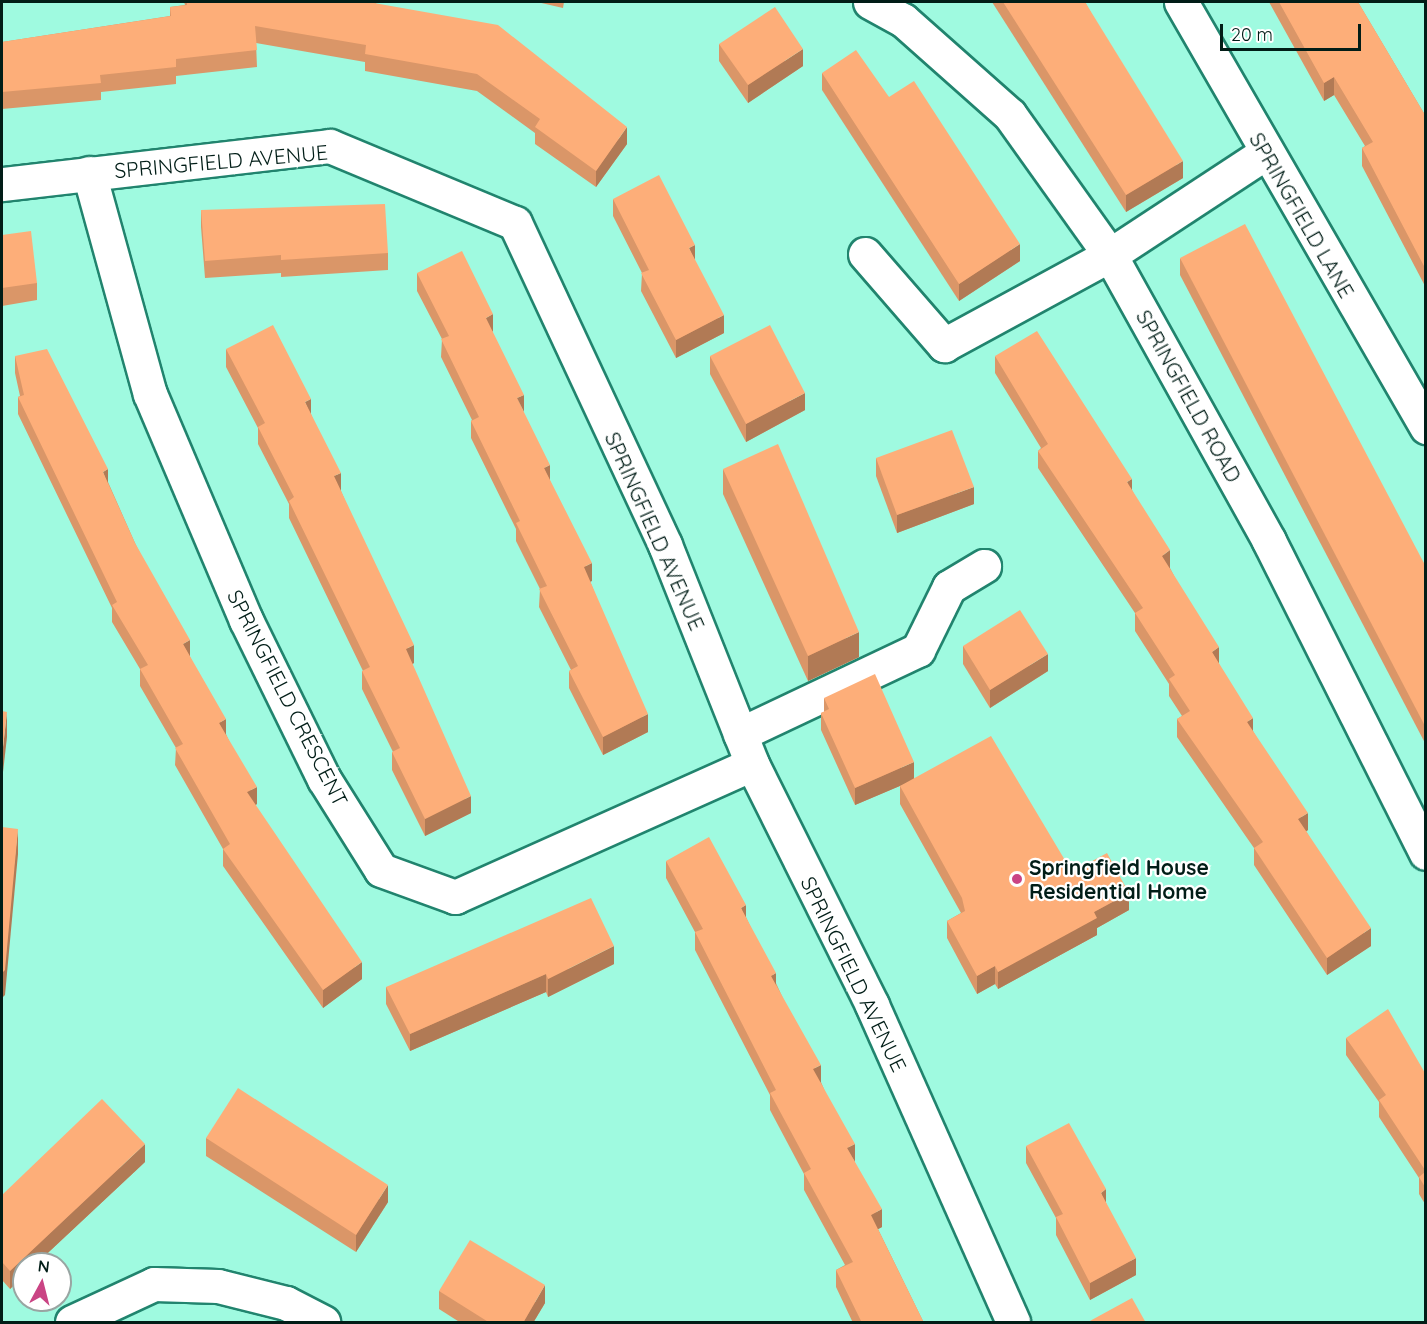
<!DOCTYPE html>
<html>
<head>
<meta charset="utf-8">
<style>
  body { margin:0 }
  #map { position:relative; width:1427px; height:1324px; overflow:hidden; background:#9ffae0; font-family:Quicksand,sans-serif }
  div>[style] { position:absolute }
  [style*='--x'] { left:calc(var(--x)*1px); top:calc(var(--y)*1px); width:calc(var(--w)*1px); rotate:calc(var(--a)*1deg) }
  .roads { filter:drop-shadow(2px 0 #21846e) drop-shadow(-2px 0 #21846e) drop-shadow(0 2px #21846e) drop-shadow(0 -2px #21846e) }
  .street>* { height:33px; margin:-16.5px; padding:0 16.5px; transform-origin:16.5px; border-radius:16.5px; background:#fff }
  .wall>* { inset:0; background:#da9668 }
  .shaded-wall>* { inset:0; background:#b17a55 }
  .building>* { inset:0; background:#fdae79 }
  .dots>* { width:16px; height:16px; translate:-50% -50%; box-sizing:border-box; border:3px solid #fff; border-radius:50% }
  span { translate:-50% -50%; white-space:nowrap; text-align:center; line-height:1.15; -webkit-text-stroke:4.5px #fff; paint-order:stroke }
  .street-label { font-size:21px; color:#011d17 }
  .poi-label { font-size:21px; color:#011d17; font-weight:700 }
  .left { translate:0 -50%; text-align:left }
  .frame { position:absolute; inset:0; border:3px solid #011d17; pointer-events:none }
  .north { position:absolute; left:12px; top:1252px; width:60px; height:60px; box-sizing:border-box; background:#fff; border:2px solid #99a5a2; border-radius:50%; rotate:7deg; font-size:16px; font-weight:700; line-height:24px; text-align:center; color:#011d17 }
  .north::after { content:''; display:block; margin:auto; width:21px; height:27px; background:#ca4484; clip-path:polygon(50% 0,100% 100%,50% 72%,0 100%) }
  .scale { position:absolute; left:1220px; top:24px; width:141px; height:27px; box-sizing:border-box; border:3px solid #011d17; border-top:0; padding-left:8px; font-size:18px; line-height:21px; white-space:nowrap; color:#011d17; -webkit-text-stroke:4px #fff; paint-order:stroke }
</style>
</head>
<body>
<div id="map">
  <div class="roads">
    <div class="street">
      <div style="--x:870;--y:2;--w:38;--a:29"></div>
      <div style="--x:903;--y:20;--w:143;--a:41.6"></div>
      <div style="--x:1010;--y:115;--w:172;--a:54.5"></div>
      <div style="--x:1110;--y:255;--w:327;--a:60.9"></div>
      <div style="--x:1269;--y:541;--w:349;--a:63.3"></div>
      <div style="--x:1181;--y:2;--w:491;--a:60"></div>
      <div style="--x:89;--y:173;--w:229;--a:74.6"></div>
      <div style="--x:150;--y:394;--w:246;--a:67"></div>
      <div style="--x:246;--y:620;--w:177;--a:63.9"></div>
      <div style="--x:324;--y:779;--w:107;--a:57.9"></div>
      <div style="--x:381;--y:870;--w:79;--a:20"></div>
      <div style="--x:455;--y:897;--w:325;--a:-24.1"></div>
      <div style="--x:2;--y:184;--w:330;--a:-6.6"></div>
      <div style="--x:330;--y:146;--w:200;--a:22.6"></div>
      <div style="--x:515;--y:223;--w:355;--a:65"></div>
      <div style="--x:665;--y:545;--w:236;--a:68.3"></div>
      <div style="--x:752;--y:764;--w:269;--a:63.5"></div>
      <div style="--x:872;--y:1005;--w:347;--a:66"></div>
      <div style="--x:865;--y:254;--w:121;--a:49"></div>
      <div style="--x:944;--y:345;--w:189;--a:-28.5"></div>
      <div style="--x:1110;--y:255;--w:186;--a:-33.3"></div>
      <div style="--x:740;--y:734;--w:197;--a:-25.3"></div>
      <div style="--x:918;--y:650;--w:70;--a:-63.8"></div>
      <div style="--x:949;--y:587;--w:41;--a:-31"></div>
      <div style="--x:72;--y:1322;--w:90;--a:-24.9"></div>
      <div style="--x:154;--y:1284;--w:64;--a:1.8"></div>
      <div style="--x:218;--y:1286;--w:70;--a:14"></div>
      <div style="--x:286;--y:1303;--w:42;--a:27.2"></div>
    </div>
  </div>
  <div class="wall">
    <div style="clip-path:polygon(184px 2px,375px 2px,375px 3px,627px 144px,596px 187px,535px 144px,535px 133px,477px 91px,365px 71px,365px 62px,256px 43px,257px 67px,176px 76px,176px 84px,101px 92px,101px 100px,2px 109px,2px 42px,170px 16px,170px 7px,185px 5px)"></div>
    <div style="clip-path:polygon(537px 2px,564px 2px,563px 8px)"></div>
    <div style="clip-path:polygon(992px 2px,1085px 2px,1183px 178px,1126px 212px)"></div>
    <div style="clip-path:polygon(1269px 2px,1358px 2px,1425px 115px,1425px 286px,1362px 166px,1362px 148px,1365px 146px,1334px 95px,1324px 101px)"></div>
    <div style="clip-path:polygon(719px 44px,803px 66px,748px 103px,719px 61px)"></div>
    <div style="clip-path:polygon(822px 73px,889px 97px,1020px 261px,959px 301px,822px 90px)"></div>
    <div style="clip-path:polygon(613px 199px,695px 261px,724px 333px,676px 358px,641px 291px,642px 273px,613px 216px)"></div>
    <div style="clip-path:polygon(201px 210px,388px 253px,388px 270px,281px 277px,281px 273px,205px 278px,201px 227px)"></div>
    <div style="clip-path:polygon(2px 235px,37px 283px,37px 300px,2px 306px)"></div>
    <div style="clip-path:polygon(1180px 258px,1425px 565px,1425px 743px,1180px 275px)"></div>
    <div style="clip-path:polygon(417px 273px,493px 331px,492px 332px,550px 481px,592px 581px,590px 581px,648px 732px,603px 755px,569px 688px,569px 671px,571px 670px,539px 607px,540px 589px,516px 541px,516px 529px,471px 438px,471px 421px,472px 420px,441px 357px,442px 339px,417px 291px)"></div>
    <div style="clip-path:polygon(226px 349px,311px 414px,341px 491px,414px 663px,412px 664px,471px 813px,425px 836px,392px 770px,392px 752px,393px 752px,362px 689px,362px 671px,363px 671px,289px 518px,289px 504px,258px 444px,258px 428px,226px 367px)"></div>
    <div style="clip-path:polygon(15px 356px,108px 482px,135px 543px,190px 657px,226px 734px,257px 804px,255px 805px,362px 979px,323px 1008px,223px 866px,223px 849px,175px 765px,176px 748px,140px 686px,140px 669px,112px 622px,112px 608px,18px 414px,18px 397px,20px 396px,15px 373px)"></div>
    <div style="clip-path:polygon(710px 356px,805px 410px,746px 442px,710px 374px)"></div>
    <div style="clip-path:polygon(995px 356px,1132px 490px,1170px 568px,1253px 731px,1308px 830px,1306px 831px,1371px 946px,1327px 975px,1254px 865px,1254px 848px,1177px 737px,1177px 719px,1182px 716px,1169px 696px,1169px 684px,1135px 631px,1135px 613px,1038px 468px,1038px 451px,1041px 448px,995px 373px)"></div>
    <div style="clip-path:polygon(876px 458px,974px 504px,897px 533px,876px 476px)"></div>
    <div style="clip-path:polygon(723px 469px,859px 657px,808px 681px,723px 494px)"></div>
    <div style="clip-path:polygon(963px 646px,1048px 671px,990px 708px,963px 664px)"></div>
    <div style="clip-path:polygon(824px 698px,914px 779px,1072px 872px,1129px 910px,1097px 928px,1097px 935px,998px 989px,995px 984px,977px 994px,947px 938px,947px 921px,961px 913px,900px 804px,900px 786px,909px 782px,855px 805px,821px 730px,821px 713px,824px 712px)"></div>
    <div style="clip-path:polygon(666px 861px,746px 917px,821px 1082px,882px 1227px,878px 1229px,924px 1323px,853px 1323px,836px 1287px,836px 1270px,845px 1265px,804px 1190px,804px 1174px,770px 1110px,770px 1095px,695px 950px,695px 932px,666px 878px)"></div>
    <div style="clip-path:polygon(614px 964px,548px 997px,546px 992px,410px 1051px,386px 1004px,386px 987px)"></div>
    <div style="clip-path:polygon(1346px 1038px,1425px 1073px,1425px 1204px,1419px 1194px,1419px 1178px,1379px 1117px,1379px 1102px,1346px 1055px)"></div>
    <div style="clip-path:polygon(206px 1138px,388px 1202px,356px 1252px,206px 1156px)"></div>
    <div style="clip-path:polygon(1026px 1146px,1106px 1203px,1136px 1275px,1090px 1300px,1056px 1235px,1056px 1218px,1026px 1163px)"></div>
    <div style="clip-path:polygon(145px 1162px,36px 1264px,24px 1264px,24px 1275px,10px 1289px,2px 1280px,2px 1195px)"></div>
    <div style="clip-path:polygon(439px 1291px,545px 1303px,533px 1323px,461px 1323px,439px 1309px)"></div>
  </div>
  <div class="shaded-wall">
    <div style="clip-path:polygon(803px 49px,803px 66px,748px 103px,748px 85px)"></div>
    <div style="clip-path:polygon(1334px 77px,1334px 95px,1324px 101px,1324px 83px)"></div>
    <div style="clip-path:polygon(627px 127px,627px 144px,596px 187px,596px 171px)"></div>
    <div style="clip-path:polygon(1183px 161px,1183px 178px,1126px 212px,1126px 195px)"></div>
    <div style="clip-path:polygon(1020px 244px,1020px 261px,959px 301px,959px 284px)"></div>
    <div style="clip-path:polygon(695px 245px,695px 263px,689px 248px)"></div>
    <div style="clip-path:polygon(493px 314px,493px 331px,486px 335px,486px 318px)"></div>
    <div style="clip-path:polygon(724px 315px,724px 333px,676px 358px,676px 340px)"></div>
    <div style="clip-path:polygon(805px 393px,805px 410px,746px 442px,746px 424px)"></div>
    <div style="clip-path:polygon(524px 395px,524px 412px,517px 398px)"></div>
    <div style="clip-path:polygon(311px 399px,311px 417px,305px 402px)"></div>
    <div style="clip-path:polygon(550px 465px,550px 482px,544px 468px)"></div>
    <div style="clip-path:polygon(108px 469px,108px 486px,103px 472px)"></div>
    <div style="clip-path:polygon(341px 473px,341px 491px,334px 494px,334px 476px)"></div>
    <div style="clip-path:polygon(1132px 479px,1132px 496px,1127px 482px)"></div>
    <div style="clip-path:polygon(974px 487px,974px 504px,897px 533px,897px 515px)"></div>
    <div style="clip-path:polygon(1170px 550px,1170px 568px,1162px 573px,1162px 556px)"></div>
    <div style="clip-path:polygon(592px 563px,592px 581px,584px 585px,584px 567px)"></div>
    <div style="clip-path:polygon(859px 632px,859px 657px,808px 681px,808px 656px)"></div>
    <div style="clip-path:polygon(190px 640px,190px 658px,183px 644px)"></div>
    <div style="clip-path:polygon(414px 645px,414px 663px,406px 667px,406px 649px)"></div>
    <div style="clip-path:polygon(1219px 647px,1219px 665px,1212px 652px)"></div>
    <div style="clip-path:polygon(1048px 654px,1048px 671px,990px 708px,990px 690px)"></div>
    <div style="clip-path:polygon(7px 712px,7px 737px,2px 781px,2px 756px)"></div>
    <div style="clip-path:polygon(648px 714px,648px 732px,603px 755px,603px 737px)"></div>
    <div style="clip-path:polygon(1253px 718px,1253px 735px,1247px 722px)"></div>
    <div style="clip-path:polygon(226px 719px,226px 736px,219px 723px)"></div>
    <div style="clip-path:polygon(914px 762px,914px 780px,855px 805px,855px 788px)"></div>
    <div style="clip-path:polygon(257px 787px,257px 804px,247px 810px,247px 792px)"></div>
    <div style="clip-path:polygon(471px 796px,471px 813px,425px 836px,425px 819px)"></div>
    <div style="clip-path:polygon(1308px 813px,1308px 830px,1298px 837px,1298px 819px)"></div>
    <div style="clip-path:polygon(18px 829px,18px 854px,5px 995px,2px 998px,2px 973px)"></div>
    <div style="clip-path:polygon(1129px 893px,1129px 910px,1097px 928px,1097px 935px,998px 989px,998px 972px,1094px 912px)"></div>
    <div style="clip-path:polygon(746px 905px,746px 922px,741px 908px)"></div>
    <div style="clip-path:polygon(1371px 928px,1371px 946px,1327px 975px,1327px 958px)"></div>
    <div style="clip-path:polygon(614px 946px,614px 964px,548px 997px,548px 979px)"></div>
    <div style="clip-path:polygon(362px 962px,362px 979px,323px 1008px,323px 990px)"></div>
    <div style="clip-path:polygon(995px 966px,995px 984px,977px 994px,977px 976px)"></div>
    <div style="clip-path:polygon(776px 973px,776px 991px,771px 976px)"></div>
    <div style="clip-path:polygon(546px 974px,546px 992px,410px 1051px,410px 1034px)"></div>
    <div style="clip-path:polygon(821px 1065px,821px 1082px,813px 1087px,813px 1069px)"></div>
    <div style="clip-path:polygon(145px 1144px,145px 1162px,36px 1264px,24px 1264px,24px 1275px,10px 1289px,10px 1271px)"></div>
    <div style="clip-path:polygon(855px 1144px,855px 1162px,847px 1148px)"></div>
    <div style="clip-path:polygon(388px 1185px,388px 1202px,356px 1252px,356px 1235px)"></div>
    <div style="clip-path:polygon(1106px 1189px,1106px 1207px,1101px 1193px)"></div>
    <div style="clip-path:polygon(882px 1209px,882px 1227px,871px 1233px,871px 1215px)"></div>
    <div style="clip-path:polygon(1136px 1258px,1136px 1275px,1090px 1300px,1090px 1283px)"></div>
    <div style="clip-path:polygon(545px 1285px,545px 1303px,533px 1323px,523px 1323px)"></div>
  </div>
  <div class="building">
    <div style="clip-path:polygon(187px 2px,374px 2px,374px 3px,498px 25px,627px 127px,596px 171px,535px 127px,540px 119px,477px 74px,365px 54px,366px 45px,255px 26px,257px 50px,176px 59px,176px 67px,100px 75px,101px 83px,2px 92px,2px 42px,171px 16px,170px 7px,187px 5px)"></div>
    <div style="clip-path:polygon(1003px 2px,1085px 2px,1183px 161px,1126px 195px)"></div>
    <div style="clip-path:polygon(1279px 2px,1358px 2px,1425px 115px,1425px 268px,1362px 148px,1373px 142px,1334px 77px,1324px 83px)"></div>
    <div style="clip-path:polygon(775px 7px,803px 49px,748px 85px,719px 44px)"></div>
    <div style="clip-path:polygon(856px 50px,889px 97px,914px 81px,1020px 244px,959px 284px,822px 73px)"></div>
    <div style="clip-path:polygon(659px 175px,695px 245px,689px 248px,724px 315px,676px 340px,641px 273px,649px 270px,613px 199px)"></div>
    <div style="clip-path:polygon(385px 204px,388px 253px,281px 260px,281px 255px,205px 261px,201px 210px)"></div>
    <div style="clip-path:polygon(1245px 224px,1425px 565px,1425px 726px,1180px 258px)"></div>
    <div style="clip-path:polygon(31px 231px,37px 283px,2px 288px,2px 235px)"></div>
    <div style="clip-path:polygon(462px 251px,493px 314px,486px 318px,524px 395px,517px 398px,550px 465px,544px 468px,592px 563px,584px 567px,648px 714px,603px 737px,569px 671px,578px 666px,539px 589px,547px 586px,516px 523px,520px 521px,471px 421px,479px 417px,441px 339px,449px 336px,417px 273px)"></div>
    <div style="clip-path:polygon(273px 325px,311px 399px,305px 402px,341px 473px,334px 476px,414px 645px,406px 649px,471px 796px,425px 819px,392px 752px,400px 748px,362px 671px,370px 667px,289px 501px,294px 497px,258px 427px,265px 423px,226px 349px)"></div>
    <div style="clip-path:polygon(770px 325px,805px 393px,746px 424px,710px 356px)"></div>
    <div style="clip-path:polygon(1037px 331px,1132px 479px,1127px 482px,1170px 550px,1162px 556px,1219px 647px,1212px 652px,1253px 718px,1247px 722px,1308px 813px,1298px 819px,1371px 928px,1327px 958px,1254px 848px,1263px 842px,1177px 719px,1190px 711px,1169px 679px,1175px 675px,1135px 613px,1143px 608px,1038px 451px,1048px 444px,995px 356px)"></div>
    <div style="clip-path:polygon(47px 349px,108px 469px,103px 472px,135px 543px,190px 640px,183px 644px,226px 719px,219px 723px,257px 787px,247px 792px,362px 962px,323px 990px,223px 849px,230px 844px,175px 748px,183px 744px,140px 669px,148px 665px,112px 605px,117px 602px,18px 397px,24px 395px,15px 356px)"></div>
    <div style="clip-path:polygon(952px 430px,974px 487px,897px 515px,876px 458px)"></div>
    <div style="clip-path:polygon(778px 444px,859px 632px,808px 656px,723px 469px)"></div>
    <div style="clip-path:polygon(1020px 610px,1048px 654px,990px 690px,963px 646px)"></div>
    <div style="clip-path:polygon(875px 674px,914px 762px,855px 788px,821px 713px,829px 709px,824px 698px)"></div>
    <div style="clip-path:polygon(2px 711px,7px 712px,2px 756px)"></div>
    <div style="clip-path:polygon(991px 736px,1072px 872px,1107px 853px,1129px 893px,1094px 912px,1097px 918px,998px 972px,995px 966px,977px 976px,947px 921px,965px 911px,962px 898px,900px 786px)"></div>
    <div style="clip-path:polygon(2px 827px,18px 829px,5px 970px,2px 973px)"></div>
    <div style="clip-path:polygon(709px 837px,746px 905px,741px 908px,776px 973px,771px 976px,821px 1065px,813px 1069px,855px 1144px,847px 1148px,882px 1209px,871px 1215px,924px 1323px,862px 1323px,836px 1270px,853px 1262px,804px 1173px,811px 1169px,770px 1093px,776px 1090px,695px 932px,703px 929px,666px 861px)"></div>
    <div style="clip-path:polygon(591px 898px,614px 946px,548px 979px,546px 974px,410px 1034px,386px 987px)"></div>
    <div style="clip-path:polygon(1388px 1009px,1425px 1073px,1425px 1170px,1379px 1100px,1386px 1095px,1346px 1038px)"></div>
    <div style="clip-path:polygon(238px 1088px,388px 1185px,356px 1235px,206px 1138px)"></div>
    <div style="clip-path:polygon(102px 1099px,145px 1144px,10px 1271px,2px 1262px,2px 1195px)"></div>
    <div style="clip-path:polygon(1069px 1123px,1106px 1189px,1101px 1193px,1136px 1258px,1090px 1283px,1056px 1217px,1063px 1214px,1026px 1146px)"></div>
    <div style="clip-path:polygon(1425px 1172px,1425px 1187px,1419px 1177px)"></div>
    <div style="clip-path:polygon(470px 1240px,545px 1285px,523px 1323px,490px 1323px,439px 1291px)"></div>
    <div style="clip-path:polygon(1132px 1298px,1146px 1323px,1088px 1323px,1088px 1322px)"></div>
  </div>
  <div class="dots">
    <div style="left:1017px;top:879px;background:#ca4484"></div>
  </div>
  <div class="street-label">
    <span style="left:221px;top:161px;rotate:-5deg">SPRINGFIELD AVENUE</span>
    <span style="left:1302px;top:215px;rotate:60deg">SPRINGFIELD LANE</span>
    <span style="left:1189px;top:396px;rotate:61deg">SPRINGFIELD ROAD</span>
    <span style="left:655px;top:531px;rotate:66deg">SPRINGFIELD AVENUE</span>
    <span style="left:288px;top:698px;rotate:63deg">SPRINGFIELD CRESCENT</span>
    <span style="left:854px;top:974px;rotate:64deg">SPRINGFIELD AVENUE</span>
  </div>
  <div class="poi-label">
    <span class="left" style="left:1029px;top:879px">Springfield House<br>Residential Home</span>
  </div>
  <div class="frame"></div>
  <div class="north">N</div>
  <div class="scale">20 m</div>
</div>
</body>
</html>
